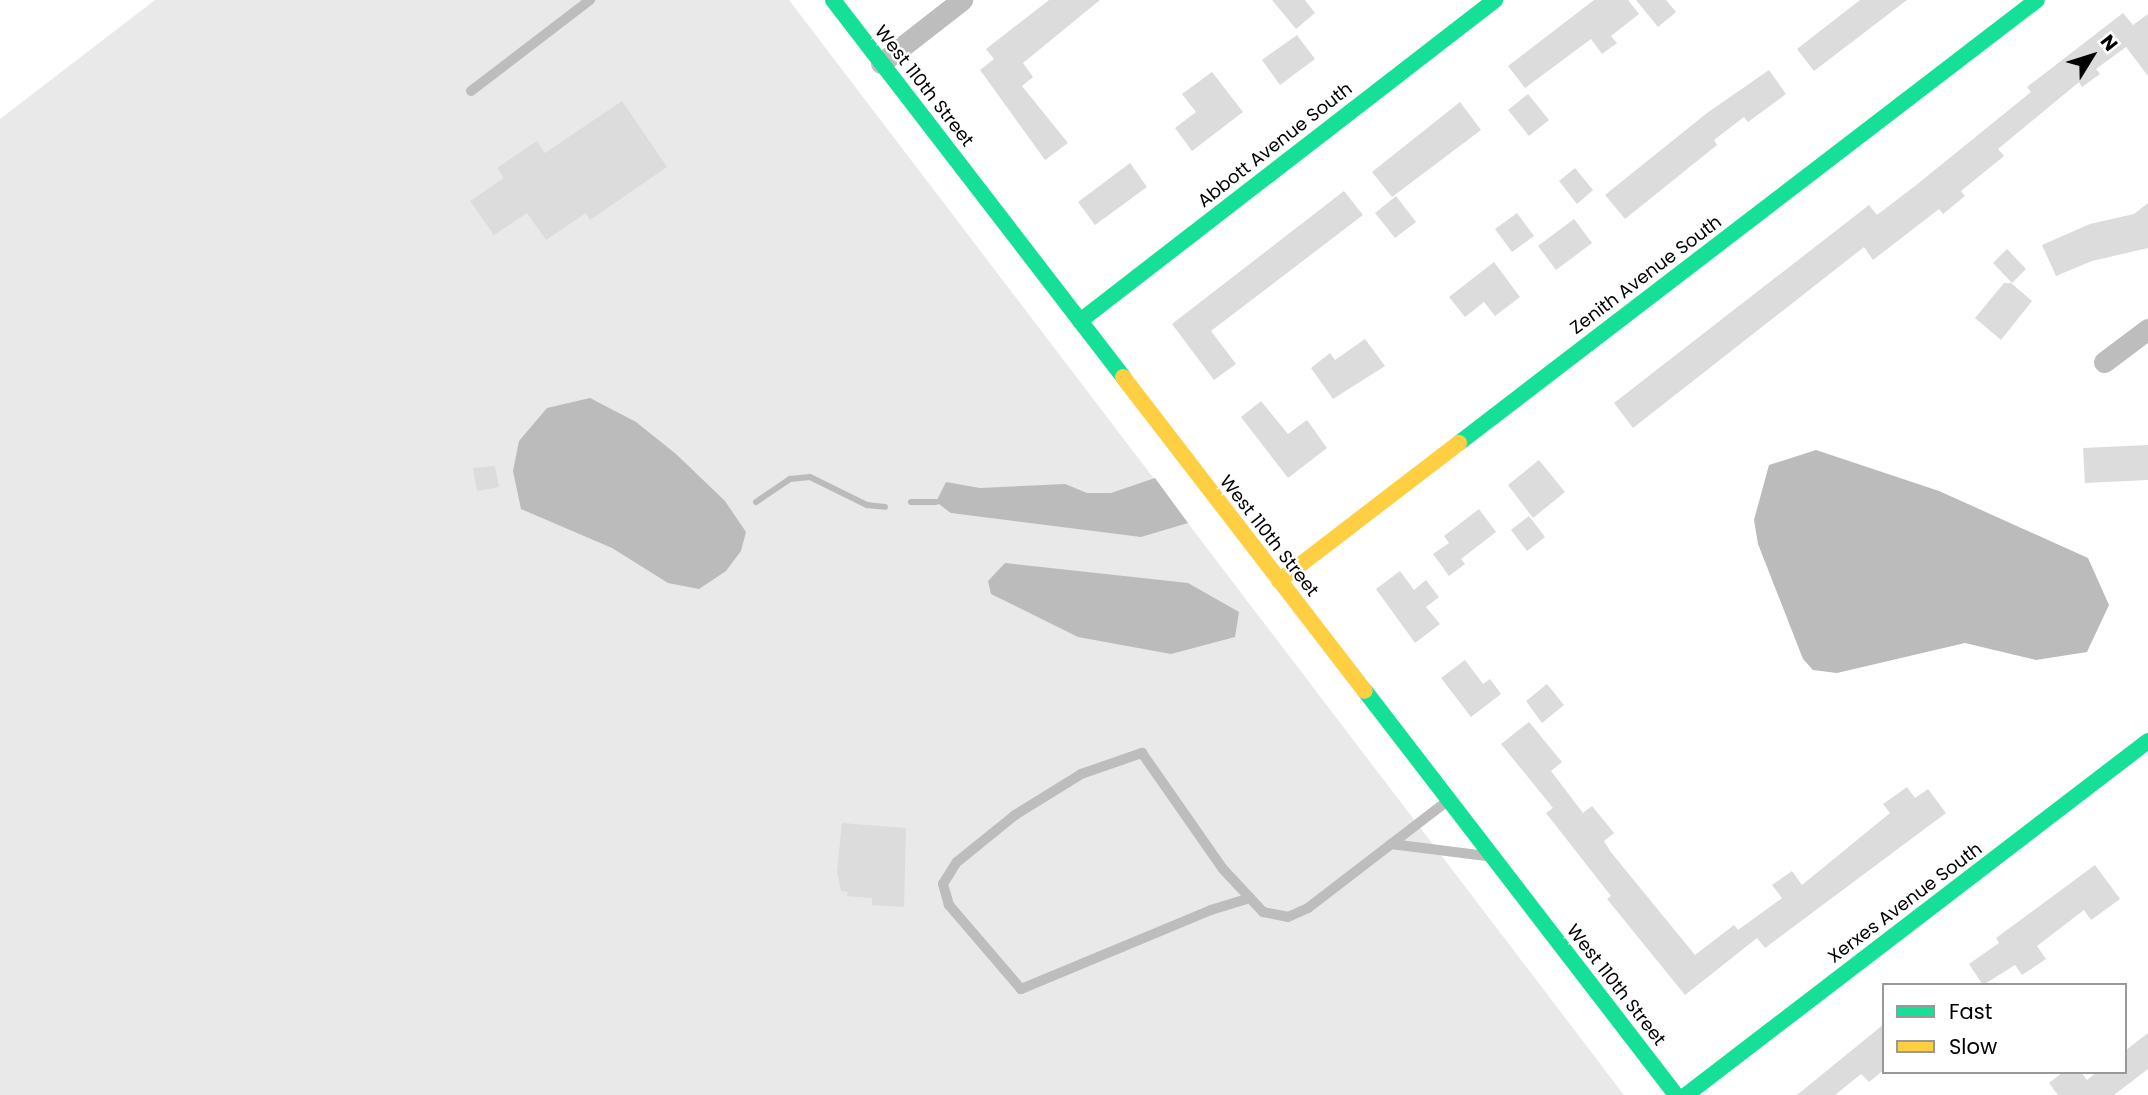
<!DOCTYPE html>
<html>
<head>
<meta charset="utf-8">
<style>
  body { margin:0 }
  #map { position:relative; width:2148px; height:1095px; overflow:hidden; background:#fff; font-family:Poppins,sans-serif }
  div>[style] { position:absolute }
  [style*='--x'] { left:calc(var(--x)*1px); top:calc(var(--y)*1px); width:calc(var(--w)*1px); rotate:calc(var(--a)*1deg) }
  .green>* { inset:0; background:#e9e9e9 }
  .water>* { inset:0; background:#bbb }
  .stream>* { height:6px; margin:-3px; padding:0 3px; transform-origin:3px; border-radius:3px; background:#bbb }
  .building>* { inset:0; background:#dcdcdc }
  .lane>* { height:10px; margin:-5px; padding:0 5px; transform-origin:5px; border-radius:5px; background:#bdbdbd }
  .street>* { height:21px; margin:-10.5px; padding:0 10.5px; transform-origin:10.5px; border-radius:10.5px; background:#bdbdbd }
  .fast>* { height:16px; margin:-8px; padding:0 8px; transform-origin:8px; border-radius:8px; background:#16e098 }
  .slow>* { height:16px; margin:-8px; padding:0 8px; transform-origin:8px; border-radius:8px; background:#ffcf43 }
  span { translate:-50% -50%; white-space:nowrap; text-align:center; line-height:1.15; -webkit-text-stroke:5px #fff; paint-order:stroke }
  .street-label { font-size:18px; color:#000 }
  .legend { position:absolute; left:1882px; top:983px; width:245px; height:91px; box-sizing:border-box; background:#fff; border:2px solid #999; margin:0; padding:9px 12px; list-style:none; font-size:21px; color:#000 }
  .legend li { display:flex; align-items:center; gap:14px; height:35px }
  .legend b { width:35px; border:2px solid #999 }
  .north { position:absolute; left:2057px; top:21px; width:70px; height:70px; -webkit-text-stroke:5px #fff; paint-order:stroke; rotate:52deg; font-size:19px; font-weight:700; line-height:28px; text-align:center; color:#000 }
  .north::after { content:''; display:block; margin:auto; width:24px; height:32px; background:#000; clip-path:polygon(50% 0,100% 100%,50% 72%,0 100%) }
</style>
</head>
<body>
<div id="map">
  <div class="green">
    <div style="clip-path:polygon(155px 0,789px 0,1624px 1095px,0 1095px,0 119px)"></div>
  </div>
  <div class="water">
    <div style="clip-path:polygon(590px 398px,636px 422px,676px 454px,725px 501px,746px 532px,741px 551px,726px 571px,699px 589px,668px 583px,612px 548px,521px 509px,513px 471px,519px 441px,547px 408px)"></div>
    <div style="clip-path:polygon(1816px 450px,1939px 491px,2088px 558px,2109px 605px,2087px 652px,2036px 660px,1965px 643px,1837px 673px,1813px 670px,1803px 659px,1758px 544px,1754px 520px,1769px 465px)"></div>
    <div style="clip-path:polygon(1155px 478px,1188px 523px,1141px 537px,951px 513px,936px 502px,946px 482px,980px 488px,1065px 484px,1087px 493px,1111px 493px)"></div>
    <div style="clip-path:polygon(1005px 563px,1188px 583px,1239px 612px,1235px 637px,1171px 654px,1078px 637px,991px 594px,988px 581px)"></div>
  </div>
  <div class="stream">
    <div style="--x:756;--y:502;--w:41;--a:-34.1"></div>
    <div style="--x:790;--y:479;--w:20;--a:-6"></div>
    <div style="--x:810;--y:477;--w:64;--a:26.2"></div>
    <div style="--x:867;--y:505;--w:18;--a:6"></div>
    <div style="--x:911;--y:502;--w:25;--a:0"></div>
  </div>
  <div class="building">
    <div style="clip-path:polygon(1049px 0,1100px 0,1023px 63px,1033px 77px,1022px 86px,1068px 143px,1045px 160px,980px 70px,994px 59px,986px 49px)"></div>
    <div style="clip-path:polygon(1272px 0,1305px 0,1315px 13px,1296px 29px)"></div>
    <div style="clip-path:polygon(1594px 0,1628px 0,1639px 14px,1611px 36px,1617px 43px,1602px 54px,1591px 39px,1525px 88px,1508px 66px)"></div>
    <div style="clip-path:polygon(1636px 0,1666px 0,1676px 12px,1658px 27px)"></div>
    <div style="clip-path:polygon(1860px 0,1907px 0,1814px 71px,1797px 49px)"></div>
    <div style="clip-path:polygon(2123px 13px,2133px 25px,2148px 14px,2148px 76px,2126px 47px,2096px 69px,2100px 74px,2082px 87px,2079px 82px,1998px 149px,2004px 156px,1961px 191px,1965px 196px,1943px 214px,1939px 209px,1873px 260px,1864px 247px,1633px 428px,1614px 403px,1869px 205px,1877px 215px,1915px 186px,2031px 92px,2027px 87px)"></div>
    <div style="clip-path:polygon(1297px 35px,1315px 59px,1280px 85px,1262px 60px)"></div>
    <div style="clip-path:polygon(1769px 70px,1786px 94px,1748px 122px,1744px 117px,1714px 140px,1717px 145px,1625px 219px,1605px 195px,1707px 113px)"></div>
    <div style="clip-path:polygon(1212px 72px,1243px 112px,1192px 151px,1175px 128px,1196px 112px,1182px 94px)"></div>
    <div style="clip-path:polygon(1528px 94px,1549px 120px,1529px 136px,1508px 110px)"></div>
    <div style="clip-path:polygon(622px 101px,667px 167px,590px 220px,586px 213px,546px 240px,527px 213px,494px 235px,470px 201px,504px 178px,497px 168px,537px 141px,545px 153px)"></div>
    <div style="clip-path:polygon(1460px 102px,1481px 130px,1392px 197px,1372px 172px)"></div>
    <div style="clip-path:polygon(1130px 163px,1147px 187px,1095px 225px,1078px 202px)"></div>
    <div style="clip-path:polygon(1575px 168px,1593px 190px,1577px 204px,1559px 181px)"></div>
    <div style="clip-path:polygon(1344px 191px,1363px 215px,1211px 331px,1236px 364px,1214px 380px,1172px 324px)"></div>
    <div style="clip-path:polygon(1396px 196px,1416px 222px,1395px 238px,1375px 213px)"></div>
    <div style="clip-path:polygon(2148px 203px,2148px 248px,2092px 261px,2056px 276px,2042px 245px,2090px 224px,2134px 214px)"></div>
    <div style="clip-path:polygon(1517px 213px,1534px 236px,1512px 252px,1495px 229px)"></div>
    <div style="clip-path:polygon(1574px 219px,1592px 243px,1556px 270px,1538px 246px)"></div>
    <div style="clip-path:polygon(2007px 249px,2026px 269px,2012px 283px,1993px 263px)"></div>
    <div style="clip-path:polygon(1494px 262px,1520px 297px,1495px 316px,1484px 302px,1465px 317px,1449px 297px)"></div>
    <div style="clip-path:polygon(2004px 283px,2011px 283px,2032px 301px,2001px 340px,1975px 318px)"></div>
    <div style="clip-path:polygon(1365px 339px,1385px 366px,1333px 399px,1311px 368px,1330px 353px,1335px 360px)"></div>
    <div style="clip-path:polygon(1261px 401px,1288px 434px,1307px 420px,1327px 448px,1288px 478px,1241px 417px)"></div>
    <div style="clip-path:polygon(2148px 445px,2148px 480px,2085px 483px,2083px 448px)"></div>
    <div style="clip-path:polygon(1539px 460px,1565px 492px,1533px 518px,1508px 485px)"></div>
    <div style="clip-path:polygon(495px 466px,499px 487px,477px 491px,473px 468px)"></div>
    <div style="clip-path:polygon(1479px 509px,1496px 532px,1461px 559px,1465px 564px,1449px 576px,1433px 554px,1449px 543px,1444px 536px)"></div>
    <div style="clip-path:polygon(1529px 516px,1545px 537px,1527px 551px,1511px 530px)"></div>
    <div style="clip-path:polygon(1400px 571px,1414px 590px,1426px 580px,1439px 597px,1426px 607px,1440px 624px,1415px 643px,1376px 589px)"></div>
    <div style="clip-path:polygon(1465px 660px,1483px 684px,1490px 679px,1501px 694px,1471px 717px,1441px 678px)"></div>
    <div style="clip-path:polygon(1547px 684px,1564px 705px,1542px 723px,1526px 701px)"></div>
    <div style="clip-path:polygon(1529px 722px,1562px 762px,1551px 771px,1583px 813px,1592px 806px,1614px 833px,1604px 841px,1610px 851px,1695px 955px,1734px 925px,1738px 930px,1782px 898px,1772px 885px,1792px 871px,1802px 885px,1890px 813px,1883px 804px,1907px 787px,1915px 798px,1928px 789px,1946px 813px,1765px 948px,1757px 938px,1685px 995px,1607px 899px,1611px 896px,1546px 813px,1553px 808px,1501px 744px)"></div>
    <div style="clip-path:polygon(842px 823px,906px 828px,904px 907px,872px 905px,872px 898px,847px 896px,848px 892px,841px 891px,837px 871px)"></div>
    <div style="clip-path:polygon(2095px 865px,2120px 899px,2091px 920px,2084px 910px,2037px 946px,2046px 959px,2022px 975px,2015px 965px,1983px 985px,1969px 964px,1999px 943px,1996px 938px)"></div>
    <div style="clip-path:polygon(1884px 1024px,1884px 1070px,1869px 1082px,1861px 1074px,1835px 1095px,1797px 1095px)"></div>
    <div style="clip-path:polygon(2148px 1033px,2148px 1069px,2114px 1095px,2058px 1095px,2049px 1083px,2063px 1072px,2081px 1072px,2087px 1080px,2097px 1072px,2125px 1072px,2125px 1051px)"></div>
  </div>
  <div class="lane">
    <div style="--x:471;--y:91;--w:150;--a:-37.4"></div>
    <div style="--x:1391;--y:844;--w:96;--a:7.2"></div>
    <div style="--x:1250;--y:898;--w:41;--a:162.9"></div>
    <div style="--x:1211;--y:910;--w:206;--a:157.4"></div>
    <div style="--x:1021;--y:989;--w:111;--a:-130.6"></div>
    <div style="--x:949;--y:905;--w:22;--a:-106"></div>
    <div style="--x:943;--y:884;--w:26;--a:-58"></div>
    <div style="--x:957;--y:862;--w:75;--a:-39"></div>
    <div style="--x:1015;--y:815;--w:78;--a:-31.8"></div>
    <div style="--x:1081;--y:774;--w:65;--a:-19"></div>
    <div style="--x:1142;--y:753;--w:141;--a:55.1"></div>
    <div style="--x:1223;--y:869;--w:40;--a:47"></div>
    <div style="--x:1250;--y:898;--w:19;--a:47"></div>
    <div style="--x:1263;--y:912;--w:25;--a:11"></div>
    <div style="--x:1288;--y:917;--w:22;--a:-24"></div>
    <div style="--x:1308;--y:908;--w:174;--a:-37.5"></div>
  </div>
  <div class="street">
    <div style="--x:881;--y:63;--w:103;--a:-37.9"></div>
    <div style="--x:2104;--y:362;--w:55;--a:-36.9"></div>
  </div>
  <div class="fast">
    <div style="--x:833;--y:0;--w:476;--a:52.4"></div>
    <div style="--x:1080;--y:321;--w:525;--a:-37.72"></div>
    <div style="--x:1459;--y:443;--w:728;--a:-37.47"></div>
    <div style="--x:1365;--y:691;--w:510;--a:52.41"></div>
    <div style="--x:1686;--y:1095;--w:582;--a:-37.46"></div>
  </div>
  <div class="slow">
    <div style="--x:1123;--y:377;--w:396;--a:52.4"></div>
    <div style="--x:1279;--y:581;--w:227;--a:-37.5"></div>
  </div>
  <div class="street-label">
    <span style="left:924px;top:86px;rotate:52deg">West 110th Street</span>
    <span style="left:1275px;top:145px;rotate:-38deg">Abbott Avenue South</span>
    <span style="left:1646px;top:275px;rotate:-37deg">Zenith Avenue South</span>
    <span style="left:1269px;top:536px;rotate:52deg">West 110th Street</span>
    <span style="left:1905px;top:903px;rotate:-37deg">Xerxes Avenue South</span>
    <span style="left:1616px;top:985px;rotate:52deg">West 110th Street</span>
  </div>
  <ul class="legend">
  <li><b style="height:9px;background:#16e098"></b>Fast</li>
  <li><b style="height:9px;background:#ffcf43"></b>Slow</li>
  </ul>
  <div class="north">N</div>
</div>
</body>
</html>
